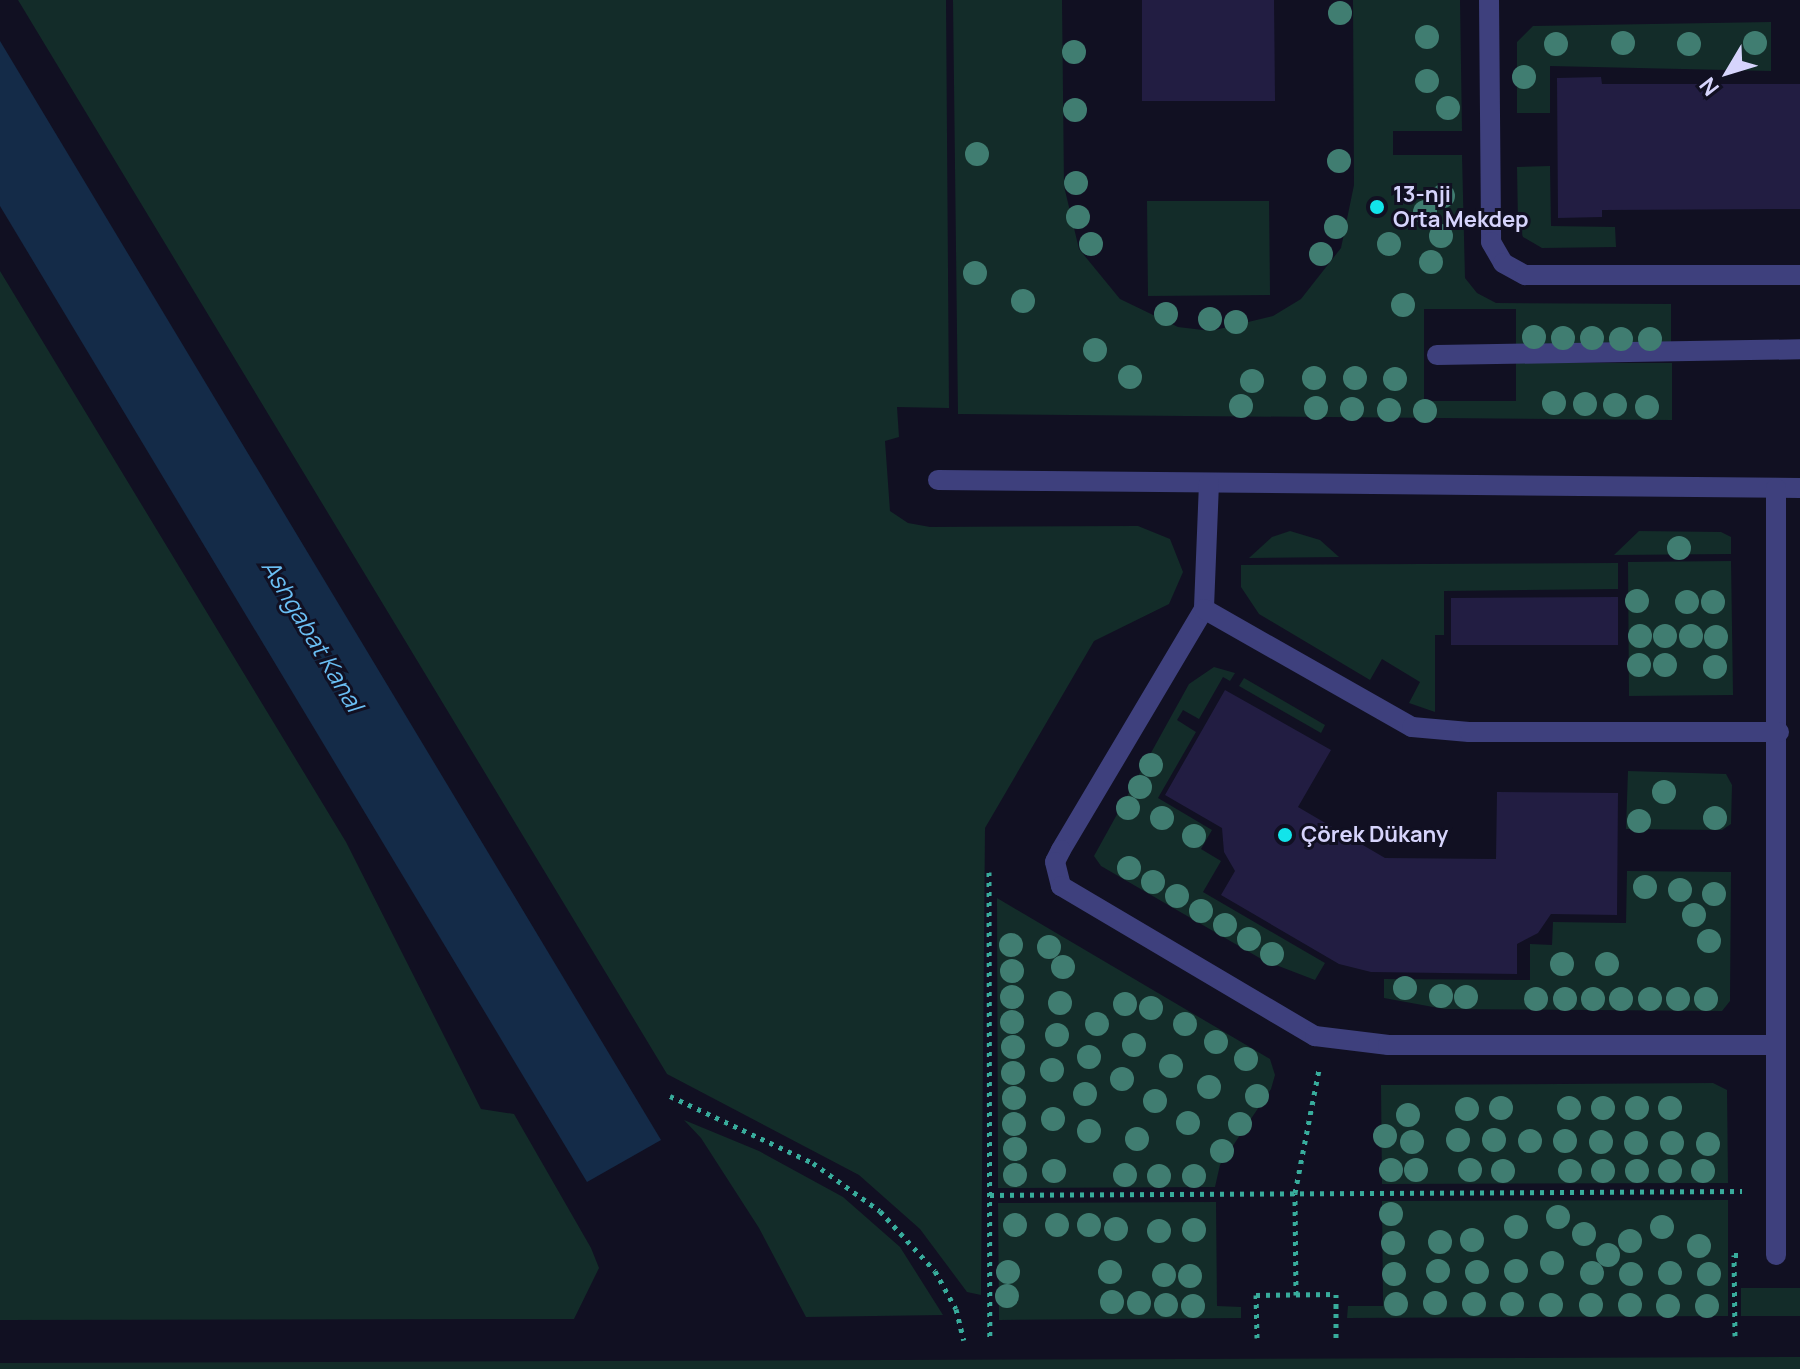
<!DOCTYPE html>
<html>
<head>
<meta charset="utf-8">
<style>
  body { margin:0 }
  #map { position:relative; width:1800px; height:1369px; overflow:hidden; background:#111022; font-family:Manrope,sans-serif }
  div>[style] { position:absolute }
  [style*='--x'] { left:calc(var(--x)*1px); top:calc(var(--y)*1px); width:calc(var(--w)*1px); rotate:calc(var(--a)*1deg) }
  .green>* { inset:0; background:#132c29 }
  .water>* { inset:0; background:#142b48 }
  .building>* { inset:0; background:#221d42 }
  .path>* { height:5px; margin-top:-2.5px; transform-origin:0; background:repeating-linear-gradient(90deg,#38ac9c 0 4px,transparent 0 10px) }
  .minor>* { height:20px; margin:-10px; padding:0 10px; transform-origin:10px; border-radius:10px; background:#3e407d }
  .trees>* { width:24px; height:24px; margin:-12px; border-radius:50%; background:#407d71 }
  .dots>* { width:22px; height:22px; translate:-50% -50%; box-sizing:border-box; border:4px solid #111022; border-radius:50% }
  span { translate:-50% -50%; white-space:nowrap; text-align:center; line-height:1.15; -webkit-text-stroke:6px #111022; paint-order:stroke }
  .poi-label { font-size:22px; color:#d6d4fc; font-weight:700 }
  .left { translate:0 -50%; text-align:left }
  .water-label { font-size:24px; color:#6abef3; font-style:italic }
  .north { position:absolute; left:1688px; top:32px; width:80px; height:80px; -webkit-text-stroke:6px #111022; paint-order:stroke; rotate:232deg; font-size:22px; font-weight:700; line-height:32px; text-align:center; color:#d6d4fc }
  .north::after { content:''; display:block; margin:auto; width:28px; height:36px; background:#d6d4fc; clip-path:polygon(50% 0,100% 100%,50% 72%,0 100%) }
</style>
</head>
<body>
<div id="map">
  <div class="green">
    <div style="clip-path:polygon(18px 0,946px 0,949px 408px,897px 407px,899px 437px,885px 441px,890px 511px,908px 523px,930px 527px,1138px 526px,1170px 539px,1183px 572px,1169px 604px,1094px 641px,985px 828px,981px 1295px,967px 1292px,920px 1229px,859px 1175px,667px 1074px)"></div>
    <div style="clip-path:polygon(953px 0,1062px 0,1064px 186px,1079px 249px,1120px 299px,1178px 327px,1211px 331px,1273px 316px,1301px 299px,1341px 248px,1354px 185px,1353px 0,1460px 0,1462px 131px,1393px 131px,1393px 155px,1462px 155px,1465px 278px,1477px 293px,1496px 303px,1671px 304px,1671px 345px,1516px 346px,1516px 309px,1424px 309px,1424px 401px,1516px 401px,1516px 363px,1672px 363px,1672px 420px,958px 414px)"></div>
    <div style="clip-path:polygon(1771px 22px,1771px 71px,1550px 66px,1550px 113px,1517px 113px,1517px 42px,1533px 26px)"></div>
    <div style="clip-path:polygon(1550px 166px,1551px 226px,1615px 227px,1616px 247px,1542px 248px,1523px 237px,1518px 224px,1517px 167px)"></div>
    <div style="clip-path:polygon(1147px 201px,1269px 201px,1270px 295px,1148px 296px)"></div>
    <div style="clip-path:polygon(0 271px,346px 842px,481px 1109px,514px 1114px,591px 1248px,599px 1268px,574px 1319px,0 1320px)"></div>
    <div style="clip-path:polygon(1290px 531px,1320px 540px,1339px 557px,1249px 558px,1272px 537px)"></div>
    <div style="clip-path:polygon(1639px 531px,1721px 532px,1731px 537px,1731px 554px,1614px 555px)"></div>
    <div style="clip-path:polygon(1731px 561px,1733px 695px,1629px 696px,1628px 562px)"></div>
    <div style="clip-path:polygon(1618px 563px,1618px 589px,1444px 591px,1444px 635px,1435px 635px,1435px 712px,1409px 703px,1420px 682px,1382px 659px,1370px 680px,1259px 614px,1241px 587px,1241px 565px)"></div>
    <div style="clip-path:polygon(1214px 667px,1235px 673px,1230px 681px,1223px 677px,1199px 719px,1183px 710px,1177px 720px,1196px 732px,1158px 798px,1212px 830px,1201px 849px,1221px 861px,1203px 892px,1325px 963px,1315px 980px,1263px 960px,1101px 866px,1094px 856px,1189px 684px)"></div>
    <div style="clip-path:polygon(1244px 678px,1325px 725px,1321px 733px,1239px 686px)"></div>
    <div style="clip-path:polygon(1628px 771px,1726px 774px,1732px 785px,1731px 824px,1722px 830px,1626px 829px)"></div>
    <div style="clip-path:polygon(1627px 871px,1731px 872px,1730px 1001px,1722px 1011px,1444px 1009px,1384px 998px,1384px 979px,1530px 980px,1530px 944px,1552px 945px,1553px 922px,1626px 923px)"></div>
    <div style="clip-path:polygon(997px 898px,1270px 1059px,1275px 1075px,1271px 1089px,1220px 1165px,1215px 1187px,998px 1188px)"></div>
    <div style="clip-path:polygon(1713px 1083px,1727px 1090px,1728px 1183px,1382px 1184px,1381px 1085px)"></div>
    <div style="clip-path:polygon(684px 1120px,759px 1151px,843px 1197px,900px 1247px,943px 1315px,806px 1317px,759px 1228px,701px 1138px)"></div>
    <div style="clip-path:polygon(1728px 1200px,1728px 1316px,1347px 1318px,1348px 1306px,1383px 1306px,1382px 1201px)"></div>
    <div style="clip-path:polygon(1216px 1202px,1217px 1306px,1241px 1307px,1241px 1318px,999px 1320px,998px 1203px)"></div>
    <div style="clip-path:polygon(1800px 1288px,1800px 1316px,1741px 1316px,1741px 1288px)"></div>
    <div style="clip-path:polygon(1800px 1357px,1800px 1369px,0 1369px,0 1363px)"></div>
  </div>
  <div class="water">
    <div style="clip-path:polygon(0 41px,661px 1140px,587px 1182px,0 206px)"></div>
  </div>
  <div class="building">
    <div style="clip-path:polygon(1142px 0,1274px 0,1275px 101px,1142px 101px)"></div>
    <div style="clip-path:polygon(1601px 77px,1602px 84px,1800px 84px,1800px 209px,1602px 210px,1602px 217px,1558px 218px,1557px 78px)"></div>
    <div style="clip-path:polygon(1618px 597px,1618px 645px,1451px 645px,1451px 598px)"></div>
    <div style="clip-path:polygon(1225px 690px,1331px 750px,1298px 807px,1385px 858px,1496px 859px,1497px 792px,1618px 793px,1617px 915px,1551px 914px,1538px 933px,1517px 944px,1517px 974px,1371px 972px,1339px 964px,1221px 895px,1235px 871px,1224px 852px,1222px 828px,1165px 795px)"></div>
  </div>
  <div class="path">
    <div style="--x:989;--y:872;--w:468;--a:89.9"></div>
    <div style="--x:670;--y:1096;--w:158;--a:25.1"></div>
    <div style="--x:813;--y:1163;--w:82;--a:35.6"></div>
    <div style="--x:880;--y:1211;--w:81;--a:47.5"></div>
    <div style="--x:935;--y:1271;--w:43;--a:61.1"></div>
    <div style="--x:956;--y:1309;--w:32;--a:76"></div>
    <div style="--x:990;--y:1195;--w:752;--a:-0.3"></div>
    <div style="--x:1296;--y:1295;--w:102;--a:-90.6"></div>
    <div style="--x:1295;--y:1193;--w:125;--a:-79"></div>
    <div style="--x:1735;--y:1336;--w:81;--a:-90.7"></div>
    <div style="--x:1734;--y:1255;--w:7;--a:0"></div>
    <div style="--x:1257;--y:1338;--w:43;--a:-91.3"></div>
    <div style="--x:1256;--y:1295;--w:80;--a:-0.7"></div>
    <div style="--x:1336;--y:1294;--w:44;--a:90"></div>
  </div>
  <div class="minor">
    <div style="--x:1489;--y:0;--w:242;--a:89.5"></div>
    <div style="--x:1491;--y:242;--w:24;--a:60"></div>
    <div style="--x:1503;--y:263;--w:25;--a:29"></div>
    <div style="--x:1525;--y:275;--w:275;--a:0"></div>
    <div style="--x:1437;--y:355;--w:363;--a:-0.9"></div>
    <div style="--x:938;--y:480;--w:862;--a:0.53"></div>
    <div style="--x:1209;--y:483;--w:126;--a:92.3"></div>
    <div style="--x:1204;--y:609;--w:280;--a:120.7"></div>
    <div style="--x:1061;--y:850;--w:13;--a:117"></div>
    <div style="--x:1055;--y:862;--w:25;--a:76"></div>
    <div style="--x:1061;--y:886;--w:295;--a:30.6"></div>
    <div style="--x:1315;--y:1036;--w:74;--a:7"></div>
    <div style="--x:1388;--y:1045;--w:385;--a:0"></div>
    <div style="--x:1776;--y:488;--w:767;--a:90"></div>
    <div style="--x:1204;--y:609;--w:239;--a:29.6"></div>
    <div style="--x:1412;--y:727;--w:57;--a:5"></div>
    <div style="--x:1469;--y:732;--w:310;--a:0"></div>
  </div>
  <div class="trees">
    <div style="left:1340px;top:13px"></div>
    <div style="left:1427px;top:37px"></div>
    <div style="left:1623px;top:43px"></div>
    <div style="left:1755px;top:43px"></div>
    <div style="left:1556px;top:44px"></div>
    <div style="left:1689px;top:44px"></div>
    <div style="left:1074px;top:52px"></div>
    <div style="left:1524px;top:77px"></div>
    <div style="left:1427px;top:81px"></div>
    <div style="left:1448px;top:108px"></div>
    <div style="left:1075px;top:110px"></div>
    <div style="left:977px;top:154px"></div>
    <div style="left:1339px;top:161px"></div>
    <div style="left:1076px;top:183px"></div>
    <div style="left:1443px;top:196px"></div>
    <div style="left:1425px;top:212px"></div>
    <div style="left:1078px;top:217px"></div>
    <div style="left:1336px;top:227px"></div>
    <div style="left:1441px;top:236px"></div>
    <div style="left:1091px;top:244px"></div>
    <div style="left:1389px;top:244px"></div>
    <div style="left:1321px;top:254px"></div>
    <div style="left:1431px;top:262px"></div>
    <div style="left:975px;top:273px"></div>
    <div style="left:1023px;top:301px"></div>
    <div style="left:1403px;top:305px"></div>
    <div style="left:1166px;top:314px"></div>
    <div style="left:1210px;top:319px"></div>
    <div style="left:1236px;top:322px"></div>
    <div style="left:1534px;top:337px"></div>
    <div style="left:1563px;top:338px"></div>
    <div style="left:1592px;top:338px"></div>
    <div style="left:1621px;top:339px"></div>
    <div style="left:1650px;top:339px"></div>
    <div style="left:1095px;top:350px"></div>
    <div style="left:1130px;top:377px"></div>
    <div style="left:1314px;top:378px"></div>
    <div style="left:1355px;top:378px"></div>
    <div style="left:1395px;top:379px"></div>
    <div style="left:1252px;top:381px"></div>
    <div style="left:1554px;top:403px"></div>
    <div style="left:1585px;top:404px"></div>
    <div style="left:1615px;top:405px"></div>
    <div style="left:1241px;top:406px"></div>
    <div style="left:1647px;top:407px"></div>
    <div style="left:1316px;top:408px"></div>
    <div style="left:1352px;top:409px"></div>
    <div style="left:1389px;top:410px"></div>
    <div style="left:1425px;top:411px"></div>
    <div style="left:1679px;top:548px"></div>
    <div style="left:1637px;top:601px"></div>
    <div style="left:1687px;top:602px"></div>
    <div style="left:1713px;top:602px"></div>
    <div style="left:1640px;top:636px"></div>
    <div style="left:1665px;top:636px"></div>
    <div style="left:1691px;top:636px"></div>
    <div style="left:1716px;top:637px"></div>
    <div style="left:1639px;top:665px"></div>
    <div style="left:1665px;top:665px"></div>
    <div style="left:1715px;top:667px"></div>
    <div style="left:1151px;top:765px"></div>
    <div style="left:1140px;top:787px"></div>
    <div style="left:1664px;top:792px"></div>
    <div style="left:1128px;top:808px"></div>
    <div style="left:1162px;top:818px"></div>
    <div style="left:1715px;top:818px"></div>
    <div style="left:1639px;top:821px"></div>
    <div style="left:1194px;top:836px"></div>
    <div style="left:1129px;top:868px"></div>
    <div style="left:1153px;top:882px"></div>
    <div style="left:1645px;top:887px"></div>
    <div style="left:1680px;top:890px"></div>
    <div style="left:1714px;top:894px"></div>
    <div style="left:1177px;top:896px"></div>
    <div style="left:1201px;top:911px"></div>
    <div style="left:1694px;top:915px"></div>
    <div style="left:1225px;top:925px"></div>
    <div style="left:1249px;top:939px"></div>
    <div style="left:1709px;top:941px"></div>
    <div style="left:1011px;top:945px"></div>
    <div style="left:1049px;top:947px"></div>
    <div style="left:1272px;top:954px"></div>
    <div style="left:1562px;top:964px"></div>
    <div style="left:1607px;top:964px"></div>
    <div style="left:1063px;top:967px"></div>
    <div style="left:1012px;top:971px"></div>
    <div style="left:1405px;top:988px"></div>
    <div style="left:1441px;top:996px"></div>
    <div style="left:1012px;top:997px"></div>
    <div style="left:1466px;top:997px"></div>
    <div style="left:1536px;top:999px"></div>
    <div style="left:1565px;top:999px"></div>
    <div style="left:1593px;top:999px"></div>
    <div style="left:1621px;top:999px"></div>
    <div style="left:1650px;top:999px"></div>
    <div style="left:1678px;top:999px"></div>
    <div style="left:1706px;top:999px"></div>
    <div style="left:1060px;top:1003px"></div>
    <div style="left:1125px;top:1004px"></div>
    <div style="left:1151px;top:1008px"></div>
    <div style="left:1012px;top:1022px"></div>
    <div style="left:1097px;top:1024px"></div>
    <div style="left:1185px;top:1024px"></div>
    <div style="left:1057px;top:1035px"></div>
    <div style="left:1216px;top:1042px"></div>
    <div style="left:1134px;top:1045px"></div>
    <div style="left:1013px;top:1047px"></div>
    <div style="left:1089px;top:1057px"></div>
    <div style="left:1246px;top:1059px"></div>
    <div style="left:1171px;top:1066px"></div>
    <div style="left:1052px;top:1070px"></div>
    <div style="left:1013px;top:1073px"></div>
    <div style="left:1122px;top:1079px"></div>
    <div style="left:1209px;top:1087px"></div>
    <div style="left:1085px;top:1094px"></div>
    <div style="left:1257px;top:1096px"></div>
    <div style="left:1014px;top:1098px"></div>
    <div style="left:1155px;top:1101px"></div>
    <div style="left:1501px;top:1108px"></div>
    <div style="left:1569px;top:1108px"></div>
    <div style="left:1603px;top:1108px"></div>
    <div style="left:1637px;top:1108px"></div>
    <div style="left:1670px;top:1108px"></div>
    <div style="left:1467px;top:1109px"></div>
    <div style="left:1408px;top:1115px"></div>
    <div style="left:1053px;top:1119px"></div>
    <div style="left:1188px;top:1123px"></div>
    <div style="left:1014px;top:1124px"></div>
    <div style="left:1240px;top:1124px"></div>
    <div style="left:1089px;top:1131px"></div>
    <div style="left:1385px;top:1136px"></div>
    <div style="left:1137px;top:1139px"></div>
    <div style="left:1458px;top:1140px"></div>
    <div style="left:1494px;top:1140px"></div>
    <div style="left:1530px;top:1141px"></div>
    <div style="left:1565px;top:1141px"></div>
    <div style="left:1412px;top:1142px"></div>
    <div style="left:1601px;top:1142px"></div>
    <div style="left:1636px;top:1143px"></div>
    <div style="left:1672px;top:1143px"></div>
    <div style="left:1708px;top:1144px"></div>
    <div style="left:1015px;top:1149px"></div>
    <div style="left:1222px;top:1151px"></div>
    <div style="left:1391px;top:1170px"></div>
    <div style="left:1416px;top:1170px"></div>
    <div style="left:1470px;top:1170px"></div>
    <div style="left:1054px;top:1171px"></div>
    <div style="left:1503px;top:1171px"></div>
    <div style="left:1570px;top:1171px"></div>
    <div style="left:1603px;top:1171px"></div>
    <div style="left:1637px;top:1171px"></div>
    <div style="left:1670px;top:1171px"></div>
    <div style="left:1703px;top:1171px"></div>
    <div style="left:1015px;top:1175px"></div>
    <div style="left:1125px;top:1175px"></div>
    <div style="left:1159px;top:1176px"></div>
    <div style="left:1194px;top:1176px"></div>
    <div style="left:1391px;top:1214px"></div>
    <div style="left:1558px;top:1217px"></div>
    <div style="left:1015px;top:1225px"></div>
    <div style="left:1057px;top:1225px"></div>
    <div style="left:1089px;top:1225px"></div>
    <div style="left:1516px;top:1227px"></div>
    <div style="left:1662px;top:1227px"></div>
    <div style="left:1116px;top:1229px"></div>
    <div style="left:1194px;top:1230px"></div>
    <div style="left:1159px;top:1231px"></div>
    <div style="left:1584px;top:1234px"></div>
    <div style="left:1472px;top:1240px"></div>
    <div style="left:1630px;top:1241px"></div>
    <div style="left:1440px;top:1242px"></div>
    <div style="left:1393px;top:1243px"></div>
    <div style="left:1699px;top:1246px"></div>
    <div style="left:1608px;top:1255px"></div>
    <div style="left:1552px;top:1263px"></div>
    <div style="left:1438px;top:1271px"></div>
    <div style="left:1516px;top:1271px"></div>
    <div style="left:1008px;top:1272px"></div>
    <div style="left:1110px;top:1272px"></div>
    <div style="left:1477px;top:1272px"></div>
    <div style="left:1592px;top:1273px"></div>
    <div style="left:1670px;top:1273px"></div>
    <div style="left:1394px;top:1274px"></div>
    <div style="left:1631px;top:1274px"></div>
    <div style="left:1709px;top:1274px"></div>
    <div style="left:1164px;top:1275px"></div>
    <div style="left:1190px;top:1276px"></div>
    <div style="left:1007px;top:1296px"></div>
    <div style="left:1112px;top:1302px"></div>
    <div style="left:1139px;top:1303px"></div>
    <div style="left:1435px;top:1303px"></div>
    <div style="left:1396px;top:1304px"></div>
    <div style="left:1474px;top:1304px"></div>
    <div style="left:1512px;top:1304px"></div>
    <div style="left:1166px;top:1305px"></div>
    <div style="left:1551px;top:1305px"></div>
    <div style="left:1591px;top:1305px"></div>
    <div style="left:1630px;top:1305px"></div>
    <div style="left:1193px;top:1306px"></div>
    <div style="left:1668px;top:1306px"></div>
    <div style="left:1707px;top:1306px"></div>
  </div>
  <div class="dots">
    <div style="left:1377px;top:207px;background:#12e4ea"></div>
    <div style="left:1285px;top:835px;background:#12e4ea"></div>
  </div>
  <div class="poi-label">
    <span class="left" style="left:1393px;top:207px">13-nji<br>Orta Mekdep</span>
    <span class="left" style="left:1301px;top:835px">Çörek Dükany</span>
  </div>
  <div class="water-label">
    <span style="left:313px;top:635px;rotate:59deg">Ashgabat Kanal</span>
  </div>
  <div class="north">N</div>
</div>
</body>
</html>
